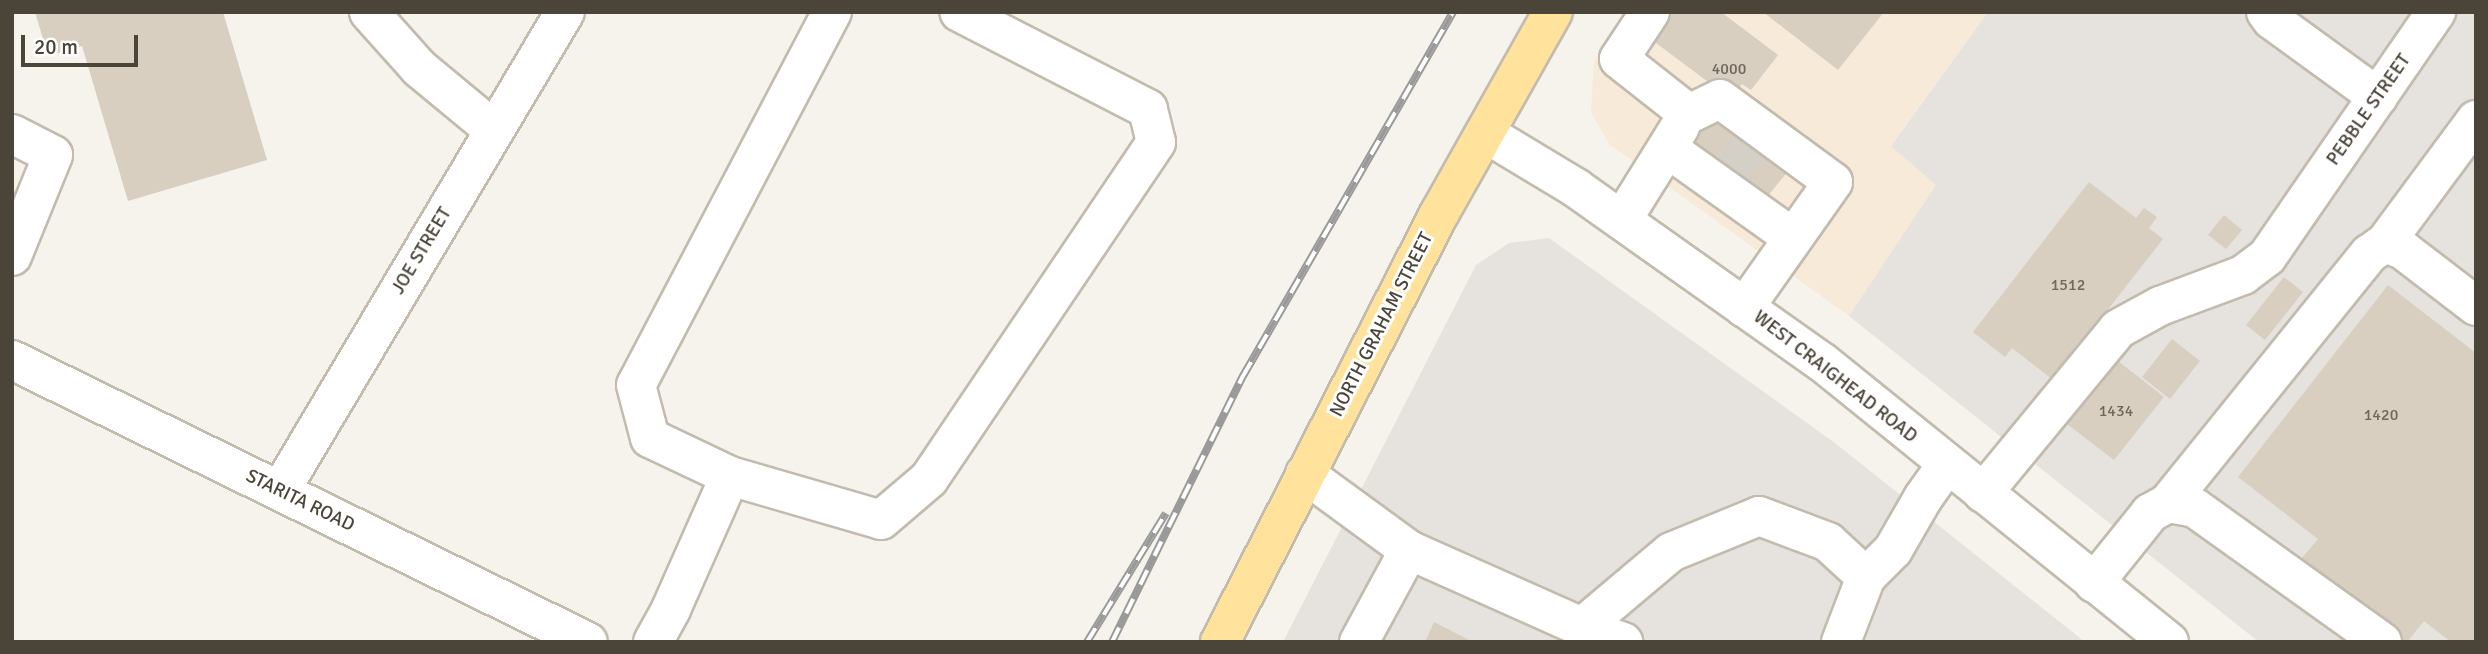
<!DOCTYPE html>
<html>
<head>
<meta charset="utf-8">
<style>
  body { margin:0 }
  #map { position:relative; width:2488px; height:654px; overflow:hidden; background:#f6f3ec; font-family:Signika,sans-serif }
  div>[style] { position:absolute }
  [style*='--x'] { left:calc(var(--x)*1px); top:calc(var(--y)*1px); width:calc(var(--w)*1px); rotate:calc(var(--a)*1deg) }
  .commercial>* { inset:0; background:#f7ead8 }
  .industrial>* { inset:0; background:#e6e2dd }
  .building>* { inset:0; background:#d8cfc1 }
  .minor-tunnel>* { height:38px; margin-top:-19px; transform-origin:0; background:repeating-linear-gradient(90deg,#d4d0c8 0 38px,transparent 0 57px) }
  .roads { filter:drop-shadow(2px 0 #c2bbae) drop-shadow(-2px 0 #c2bbae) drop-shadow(0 2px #c2bbae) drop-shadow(0 -2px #c2bbae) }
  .minor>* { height:38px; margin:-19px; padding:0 19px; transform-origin:19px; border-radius:19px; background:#fff }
  .major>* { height:38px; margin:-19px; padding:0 19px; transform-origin:19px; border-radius:19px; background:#ffe39c }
  .rail>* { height:8px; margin-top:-4px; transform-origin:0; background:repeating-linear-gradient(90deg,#fff 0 16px,#9a9a9a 0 32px); box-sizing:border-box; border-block:2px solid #9a9a9a }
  span { translate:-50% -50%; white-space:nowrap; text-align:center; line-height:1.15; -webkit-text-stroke:6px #fff; paint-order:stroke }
  .number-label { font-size:16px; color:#6e675b }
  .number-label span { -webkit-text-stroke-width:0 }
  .street-label { font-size:19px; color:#4b4439 }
  .frame { position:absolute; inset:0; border:14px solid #4b4439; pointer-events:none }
  .scale { position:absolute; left:21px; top:35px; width:117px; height:32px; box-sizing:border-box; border:4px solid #4b4439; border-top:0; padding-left:9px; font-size:21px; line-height:24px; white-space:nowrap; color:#4b4439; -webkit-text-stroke:5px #fff; paint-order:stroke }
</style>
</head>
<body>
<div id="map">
  <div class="commercial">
    <div style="clip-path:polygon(1624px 12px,1988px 12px,1891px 145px,1937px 185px,1849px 316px,1609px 144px,1591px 112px,1594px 63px)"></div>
  </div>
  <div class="industrial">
    <div style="clip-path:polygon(1988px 12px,2476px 12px,2476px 642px,2259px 642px,1849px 316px,1936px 185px,1891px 146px)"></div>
    <div style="clip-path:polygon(1549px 238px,1835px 443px,2085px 642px,1283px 642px,1476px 265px,1509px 243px)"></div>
  </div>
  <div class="building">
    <div style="clip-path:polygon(35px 12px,223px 12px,267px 160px,128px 201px,82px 46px,48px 56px)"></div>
    <div style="clip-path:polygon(1673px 12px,1721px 12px,1778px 55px,1751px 90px,1742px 84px,1731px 99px,1652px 40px)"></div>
    <div style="clip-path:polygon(1763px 12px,1884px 12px,1838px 70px)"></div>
    <div style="clip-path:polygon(1721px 108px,1793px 165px,1763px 202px,1691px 145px)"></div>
    <div style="clip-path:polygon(2089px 182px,2136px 218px,2144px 208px,2157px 217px,2149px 228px,2163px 239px,2053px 380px,2012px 348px,2005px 357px,1973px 332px)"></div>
    <div style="clip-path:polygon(2224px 215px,2242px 230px,2226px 249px,2208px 235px)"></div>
    <div style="clip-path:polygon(2284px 277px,2303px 292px,2265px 340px,2246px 325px)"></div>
    <div style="clip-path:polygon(2388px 285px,2476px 353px,2476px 642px,2451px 642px,2424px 621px,2407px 642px,2395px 642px,2296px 565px,2318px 539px,2238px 477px)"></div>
    <div style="clip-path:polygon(2172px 339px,2200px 361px,2170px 399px,2142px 377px)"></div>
    <div style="clip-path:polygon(2118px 361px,2164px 397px,2114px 460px,2067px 424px)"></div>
    <div style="clip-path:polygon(1434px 622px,1473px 642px,1425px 642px)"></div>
  </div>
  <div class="minor-tunnel">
    <div style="--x:1728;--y:174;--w:48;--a:-51"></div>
  </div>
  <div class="roads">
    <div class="minor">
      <div style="--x:369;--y:12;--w:75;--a:48.2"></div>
      <div style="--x:419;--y:68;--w:97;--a:39.6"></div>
      <div style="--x:832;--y:12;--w:421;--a:117.7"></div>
      <div style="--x:636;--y:385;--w:55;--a:75.2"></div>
      <div style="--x:650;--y:438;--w:89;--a:25.4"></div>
      <div style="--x:730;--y:476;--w:157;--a:16.2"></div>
      <div style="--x:881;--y:520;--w:63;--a:-40.5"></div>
      <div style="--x:929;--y:479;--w:406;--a:-56"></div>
      <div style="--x:1156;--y:142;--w:34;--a:-104"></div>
      <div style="--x:1148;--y:109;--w:212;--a:-152.8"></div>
      <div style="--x:1650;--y:12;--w:56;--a:123.4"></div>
      <div style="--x:1619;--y:59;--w:89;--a:38.2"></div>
      <div style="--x:1689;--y:114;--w:34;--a:-26"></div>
      <div style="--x:1720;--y:99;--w:140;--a:36.3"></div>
      <div style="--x:1833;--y:182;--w:154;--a:125.2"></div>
      <div style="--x:2266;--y:12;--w:10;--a:53"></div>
      <div style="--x:2272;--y:20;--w:131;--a:36"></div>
      <div style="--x:1485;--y:133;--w:106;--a:31.1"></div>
      <div style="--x:1576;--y:188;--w:301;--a:35.3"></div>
      <div style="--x:1822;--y:362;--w:446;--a:38.9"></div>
      <div style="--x:12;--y:134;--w:46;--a:27.1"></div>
      <div style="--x:53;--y:155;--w:109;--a:112.1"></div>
      <div style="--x:1667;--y:148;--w:155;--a:35.5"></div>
      <div style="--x:1622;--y:220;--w:110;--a:-58.1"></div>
      <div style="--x:2385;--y:243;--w:153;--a:-53.5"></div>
      <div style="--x:12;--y:360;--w:641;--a:26.09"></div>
      <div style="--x:1305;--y:474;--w:129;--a:36.2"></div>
      <div style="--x:1409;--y:550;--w:105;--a:118.5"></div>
      <div style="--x:280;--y:491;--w:557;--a:-59.25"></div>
      <div style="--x:1983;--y:493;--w:212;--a:-50.5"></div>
      <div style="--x:2118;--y:329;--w:48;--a:-28.7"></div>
      <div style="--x:2160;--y:306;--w:89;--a:-20.5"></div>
      <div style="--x:2243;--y:275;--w:30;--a:-37"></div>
      <div style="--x:2267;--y:257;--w:298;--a:-55.4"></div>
      <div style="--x:2168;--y:503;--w:320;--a:-51.1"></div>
      <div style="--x:2369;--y:254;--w:19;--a:-35"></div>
      <div style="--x:2385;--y:243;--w:19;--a:21"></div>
      <div style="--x:2403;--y:250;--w:92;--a:37.5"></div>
      <div style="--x:1409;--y:550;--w:189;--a:24"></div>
      <div style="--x:1582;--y:627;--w:44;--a:20.1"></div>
      <div style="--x:2094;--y:583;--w:90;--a:-51.3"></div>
      <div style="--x:2150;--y:513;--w:21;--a:-29"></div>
      <div style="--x:2168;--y:503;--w:27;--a:10"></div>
      <div style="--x:2195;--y:508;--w:230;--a:35.6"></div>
      <div style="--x:1582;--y:627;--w:116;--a:-40.1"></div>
      <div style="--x:1671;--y:552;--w:95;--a:-22.2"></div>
      <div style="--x:1759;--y:516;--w:74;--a:20.6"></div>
      <div style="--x:1828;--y:542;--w:52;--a:42.6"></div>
      <div style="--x:1866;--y:577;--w:38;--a:-45"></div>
      <div style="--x:1893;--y:550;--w:60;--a:-60"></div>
      <div style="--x:1923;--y:498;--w:42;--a:-54.8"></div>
      <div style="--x:653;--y:642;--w:38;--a:-61"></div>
      <div style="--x:671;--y:609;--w:145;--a:-66.1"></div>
      <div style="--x:1841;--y:642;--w:70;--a:-69"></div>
    </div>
    <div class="major">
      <div style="--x:1220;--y:642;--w:481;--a:-62.9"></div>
      <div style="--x:1439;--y:214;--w:232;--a:-60.6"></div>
    </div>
  </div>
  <div class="rail">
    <div style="--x:1087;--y:642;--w:151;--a:-58.5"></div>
    <div style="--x:1112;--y:642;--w:297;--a:-63.8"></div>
    <div style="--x:1243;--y:376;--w:420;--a:-60"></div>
  </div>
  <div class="number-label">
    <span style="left:1729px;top:69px">4000</span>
    <span style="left:2068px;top:285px">1512</span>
    <span style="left:2116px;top:411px">1434</span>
    <span style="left:2381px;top:415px">1420</span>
  </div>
  <div class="street-label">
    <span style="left:2369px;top:110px;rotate:-55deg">PEBBLE STREET</span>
    <span style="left:422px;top:251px;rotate:-59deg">JOE STREET</span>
    <span style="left:1382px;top:325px;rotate:-63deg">NORTH GRAHAM STREET</span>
    <span style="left:1835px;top:377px;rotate:38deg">WEST CRAIGHEAD ROAD</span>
    <span style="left:300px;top:501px;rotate:26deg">STARITA ROAD</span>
  </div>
  <div class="frame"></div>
  <div class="scale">20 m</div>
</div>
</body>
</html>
